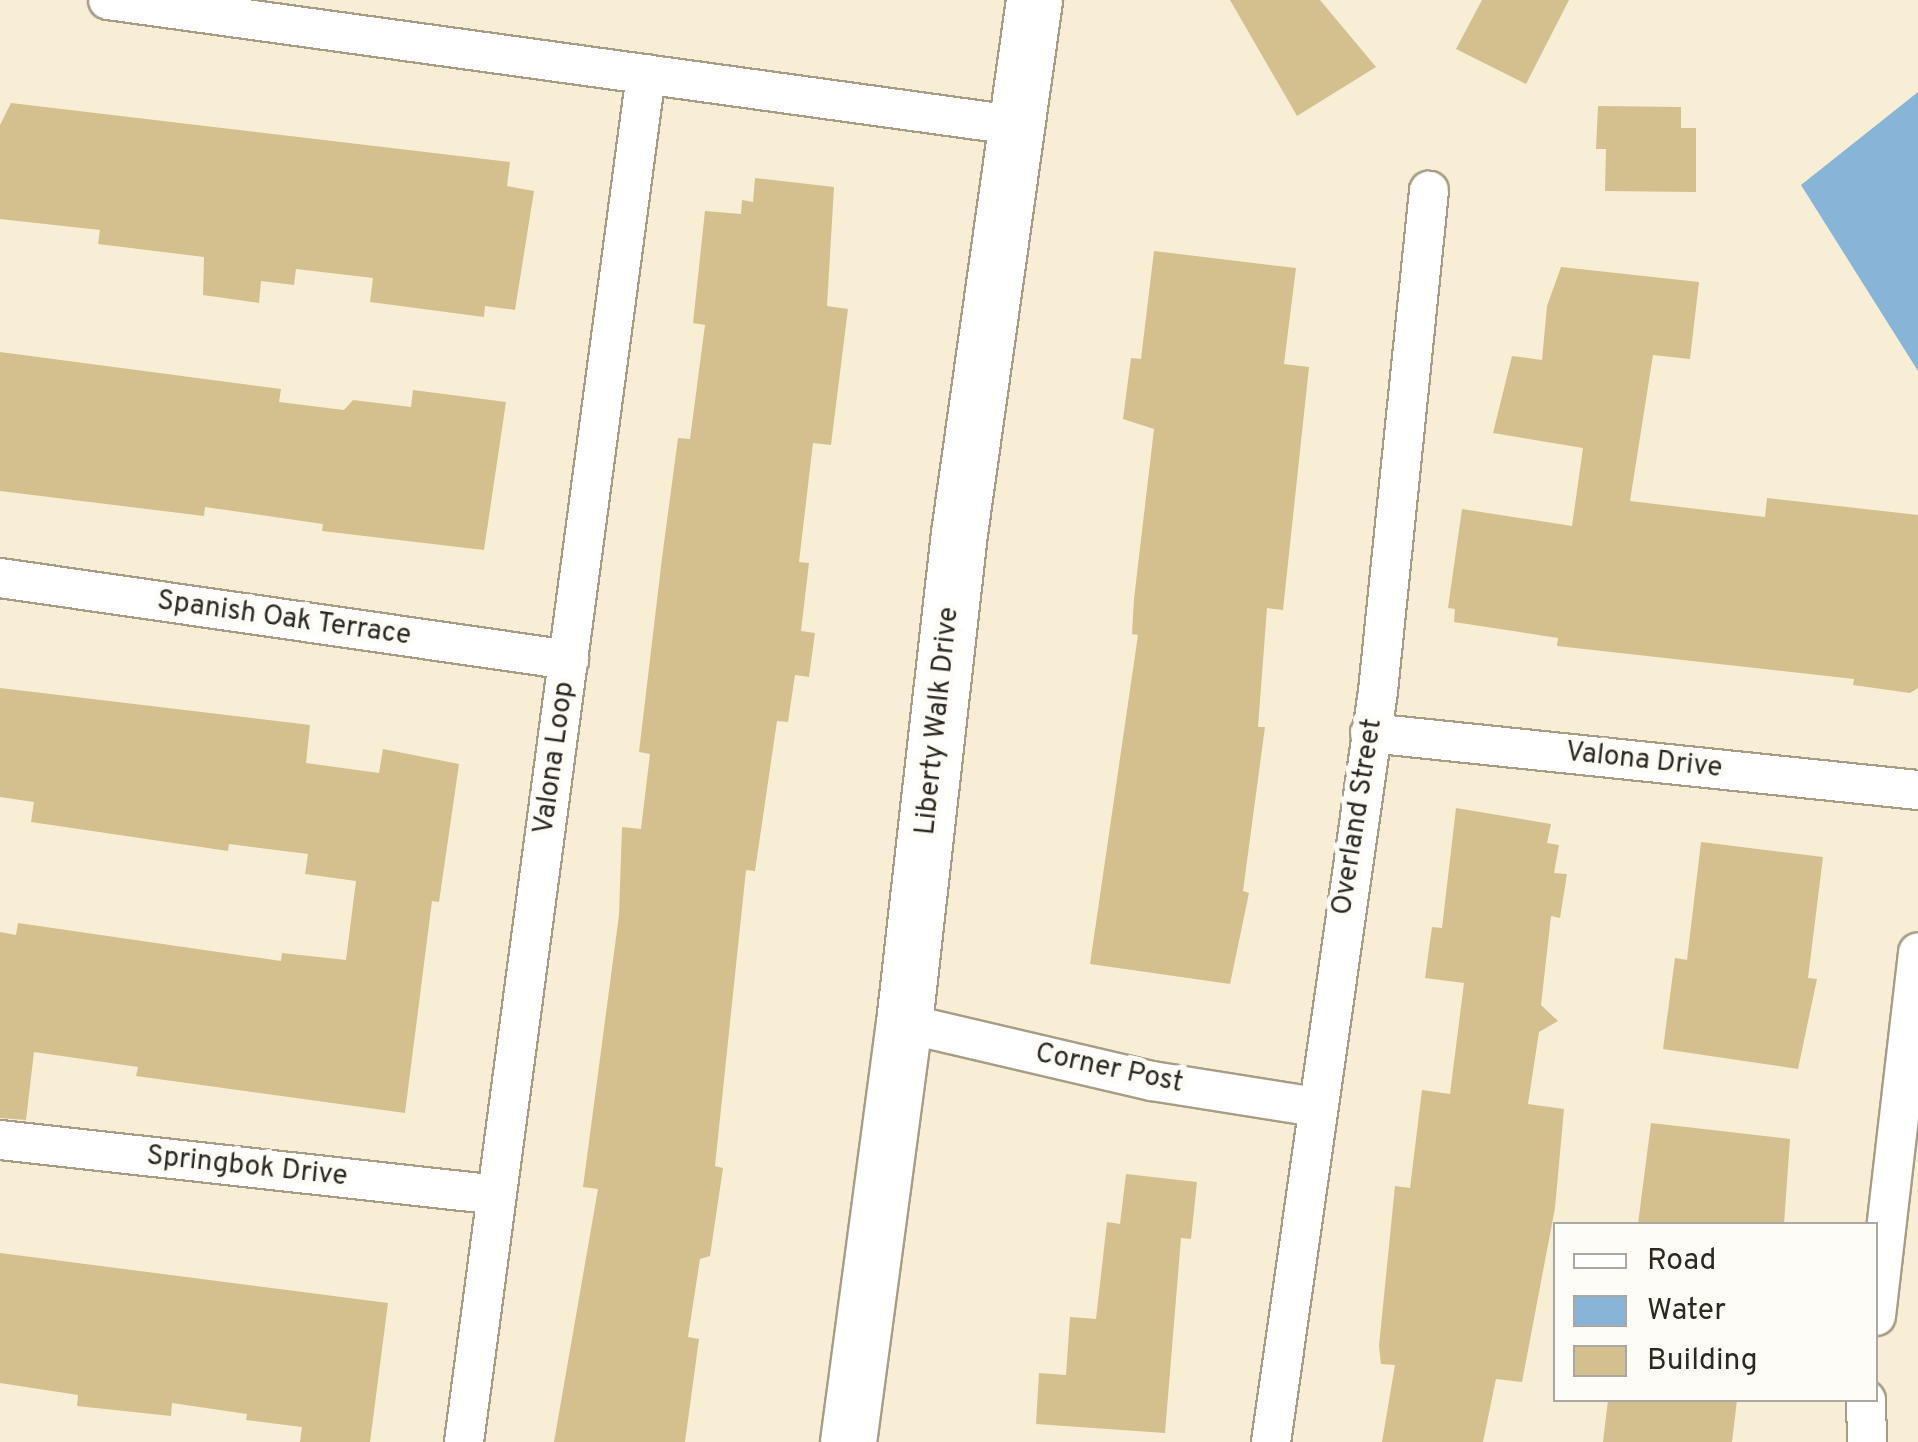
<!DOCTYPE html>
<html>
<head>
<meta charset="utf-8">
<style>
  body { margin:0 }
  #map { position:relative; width:1918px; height:1442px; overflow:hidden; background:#f8eed5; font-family:Overpass,sans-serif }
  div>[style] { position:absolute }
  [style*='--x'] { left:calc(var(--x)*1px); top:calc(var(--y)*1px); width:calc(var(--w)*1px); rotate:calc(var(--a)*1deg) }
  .water>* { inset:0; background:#87b4d7 }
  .building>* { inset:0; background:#d4c08e }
  .roads { filter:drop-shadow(2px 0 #a79d86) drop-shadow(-2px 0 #a79d86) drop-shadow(0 2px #a79d86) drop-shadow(0 -2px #a79d86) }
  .street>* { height:38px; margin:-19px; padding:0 19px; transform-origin:19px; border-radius:19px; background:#fff }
  .secondary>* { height:55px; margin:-27.5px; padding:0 27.5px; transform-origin:27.5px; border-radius:27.5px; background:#fff }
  span { translate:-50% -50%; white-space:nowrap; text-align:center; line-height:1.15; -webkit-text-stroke:10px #fefcf7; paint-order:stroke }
  .street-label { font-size:28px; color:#2d2920 }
  .legend { position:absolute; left:1553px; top:1222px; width:325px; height:180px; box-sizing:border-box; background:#fefcf7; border:2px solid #aaa8a1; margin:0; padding:12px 18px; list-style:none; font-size:30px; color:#2d2920 }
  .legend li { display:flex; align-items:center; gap:20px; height:50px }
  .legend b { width:50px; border:2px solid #aaa8a1 }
</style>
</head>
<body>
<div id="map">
  <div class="water">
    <div style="clip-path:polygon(1918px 92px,1918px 371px,1801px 185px)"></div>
  </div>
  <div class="building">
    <div style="clip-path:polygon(1230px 0,1320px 0,1376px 67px,1297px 116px)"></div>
    <div style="clip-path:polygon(1482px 0,1569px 0,1526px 84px,1456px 49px)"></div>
    <div style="clip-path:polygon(11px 103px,510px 162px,507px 186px,534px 191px,515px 310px,485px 306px,484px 317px,370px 302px,373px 278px,296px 269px,294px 285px,261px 281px,259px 303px,203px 295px,204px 257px,98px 244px,100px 230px,0 219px,0 125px)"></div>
    <div style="clip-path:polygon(1598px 106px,1681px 107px,1681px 128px,1696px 128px,1696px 192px,1605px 191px,1606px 149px,1596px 149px)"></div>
    <div style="clip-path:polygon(755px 178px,834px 187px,827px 306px,848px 309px,831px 445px,813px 443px,799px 562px,809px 563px,801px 631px,815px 633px,809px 677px,795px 675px,788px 722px,777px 721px,755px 871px,746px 870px,715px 1166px,723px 1168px,710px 1256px,700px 1259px,688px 1337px,699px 1339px,685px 1442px,554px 1442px,598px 1189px,583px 1187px,619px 915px,622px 827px,641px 829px,650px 754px,639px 752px,662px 558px,678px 438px,690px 439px,705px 325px,693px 323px,705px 211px,741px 214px,742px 200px,753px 202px)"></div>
    <div style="clip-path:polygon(1154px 251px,1296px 268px,1284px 364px,1309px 367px,1283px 610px,1267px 608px,1258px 727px,1265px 727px,1243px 891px,1249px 893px,1230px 984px,1090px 964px,1138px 635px,1132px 634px,1134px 599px,1154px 429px,1123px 419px,1131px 358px,1141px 359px)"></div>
    <div style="clip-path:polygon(1561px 267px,1699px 282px,1690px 359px,1653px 355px,1630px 501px,1765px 517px,1767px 498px,1918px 515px,1918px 688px,1910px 693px,1853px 685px,1854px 679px,1557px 646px,1558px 638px,1454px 622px,1455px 609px,1448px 608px,1462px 509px,1572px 526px,1583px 448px,1493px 433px,1512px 356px,1542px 360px,1547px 306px)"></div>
    <div style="clip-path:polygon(0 352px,281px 389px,279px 402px,344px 410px,353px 400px,411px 407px,413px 390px,506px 402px,484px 550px,322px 531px,323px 524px,205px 507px,204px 516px,0 491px)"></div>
    <div style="clip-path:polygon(0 688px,310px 725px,306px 763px,379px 773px,383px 749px,459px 764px,439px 902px,432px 901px,405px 1113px,136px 1076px,138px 1067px,34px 1052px,26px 1120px,0 1118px,0 932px,16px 935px,18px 923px,281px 961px,282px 953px,346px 960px,356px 881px,305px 874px,308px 854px,229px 844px,228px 851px,31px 822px,34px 802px,0 797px)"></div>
    <div style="clip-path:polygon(1456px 808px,1551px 824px,1547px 843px,1559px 845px,1554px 873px,1567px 874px,1560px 918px,1551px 916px,1541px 1005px,1558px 1021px,1539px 1032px,1528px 1104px,1564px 1109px,1555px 1208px,1522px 1382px,1496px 1379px,1483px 1442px,1382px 1442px,1395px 1365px,1381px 1364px,1379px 1346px,1395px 1186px,1410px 1188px,1422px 1090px,1450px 1094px,1464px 983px,1425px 978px,1432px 927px,1442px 928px)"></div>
    <div style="clip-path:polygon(1701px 842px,1823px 857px,1808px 978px,1817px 979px,1798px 1069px,1663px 1049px,1675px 958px,1687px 960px)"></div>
    <div style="clip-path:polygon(1651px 1123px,1790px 1139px,1784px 1224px,1638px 1224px)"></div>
    <div style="clip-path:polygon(1126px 1174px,1197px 1182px,1191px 1239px,1181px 1238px,1165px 1433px,1036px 1424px,1039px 1373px,1066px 1375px,1070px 1317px,1096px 1319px,1107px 1222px,1120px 1224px)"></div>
    <div style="clip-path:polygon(0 1253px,388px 1303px,370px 1442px,300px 1442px,302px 1427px,246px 1420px,247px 1414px,172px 1403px,171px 1416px,77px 1406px,78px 1395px,0 1383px)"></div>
    <div style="clip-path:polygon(1608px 1400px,1737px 1400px,1732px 1442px,1603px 1442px)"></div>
  </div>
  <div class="roads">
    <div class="street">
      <div style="--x:108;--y:0;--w:914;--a:7.86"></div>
      <div style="--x:0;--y:578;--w:575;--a:8.2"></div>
      <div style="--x:1370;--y:733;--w:551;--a:5.94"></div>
      <div style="--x:904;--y:1023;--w:255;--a:13.2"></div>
      <div style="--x:1152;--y:1081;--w:166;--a:9"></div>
      <div style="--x:0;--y:1140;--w:496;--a:6.3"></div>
      <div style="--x:1876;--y:1316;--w:366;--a:-83.4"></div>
      <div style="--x:1866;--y:1400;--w:42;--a:88.6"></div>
      <div style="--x:464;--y:1442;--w:1380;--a:-82.42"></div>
      <div style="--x:1271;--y:1442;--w:759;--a:-81.89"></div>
      <div style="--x:1378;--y:691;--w:503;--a:-84.18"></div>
    </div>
    <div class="secondary">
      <div style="--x:848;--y:1442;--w:423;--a:-82.4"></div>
      <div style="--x:904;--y:1023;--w:493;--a:-83.6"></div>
      <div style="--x:959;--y:533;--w:538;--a:-81.99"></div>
    </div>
  </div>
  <div class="street-label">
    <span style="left:284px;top:619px;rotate:8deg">Spanish Oak Terrace</span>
    <span style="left:938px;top:721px;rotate:-84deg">Liberty Walk Drive</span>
    <span style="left:555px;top:758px;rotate:-82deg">Valona Loop</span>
    <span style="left:1644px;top:761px;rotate:6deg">Valona Drive</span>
    <span style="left:1358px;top:817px;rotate:-81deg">Overland Street</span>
    <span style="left:1109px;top:1069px;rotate:12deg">Corner Post</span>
    <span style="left:247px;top:1167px;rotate:6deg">Springbok Drive</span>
  </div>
  <ul class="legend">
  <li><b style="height:12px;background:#fff"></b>Road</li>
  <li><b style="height:28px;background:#87b4d7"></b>Water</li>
  <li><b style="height:28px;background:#d4c08e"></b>Building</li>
  </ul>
</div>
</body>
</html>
